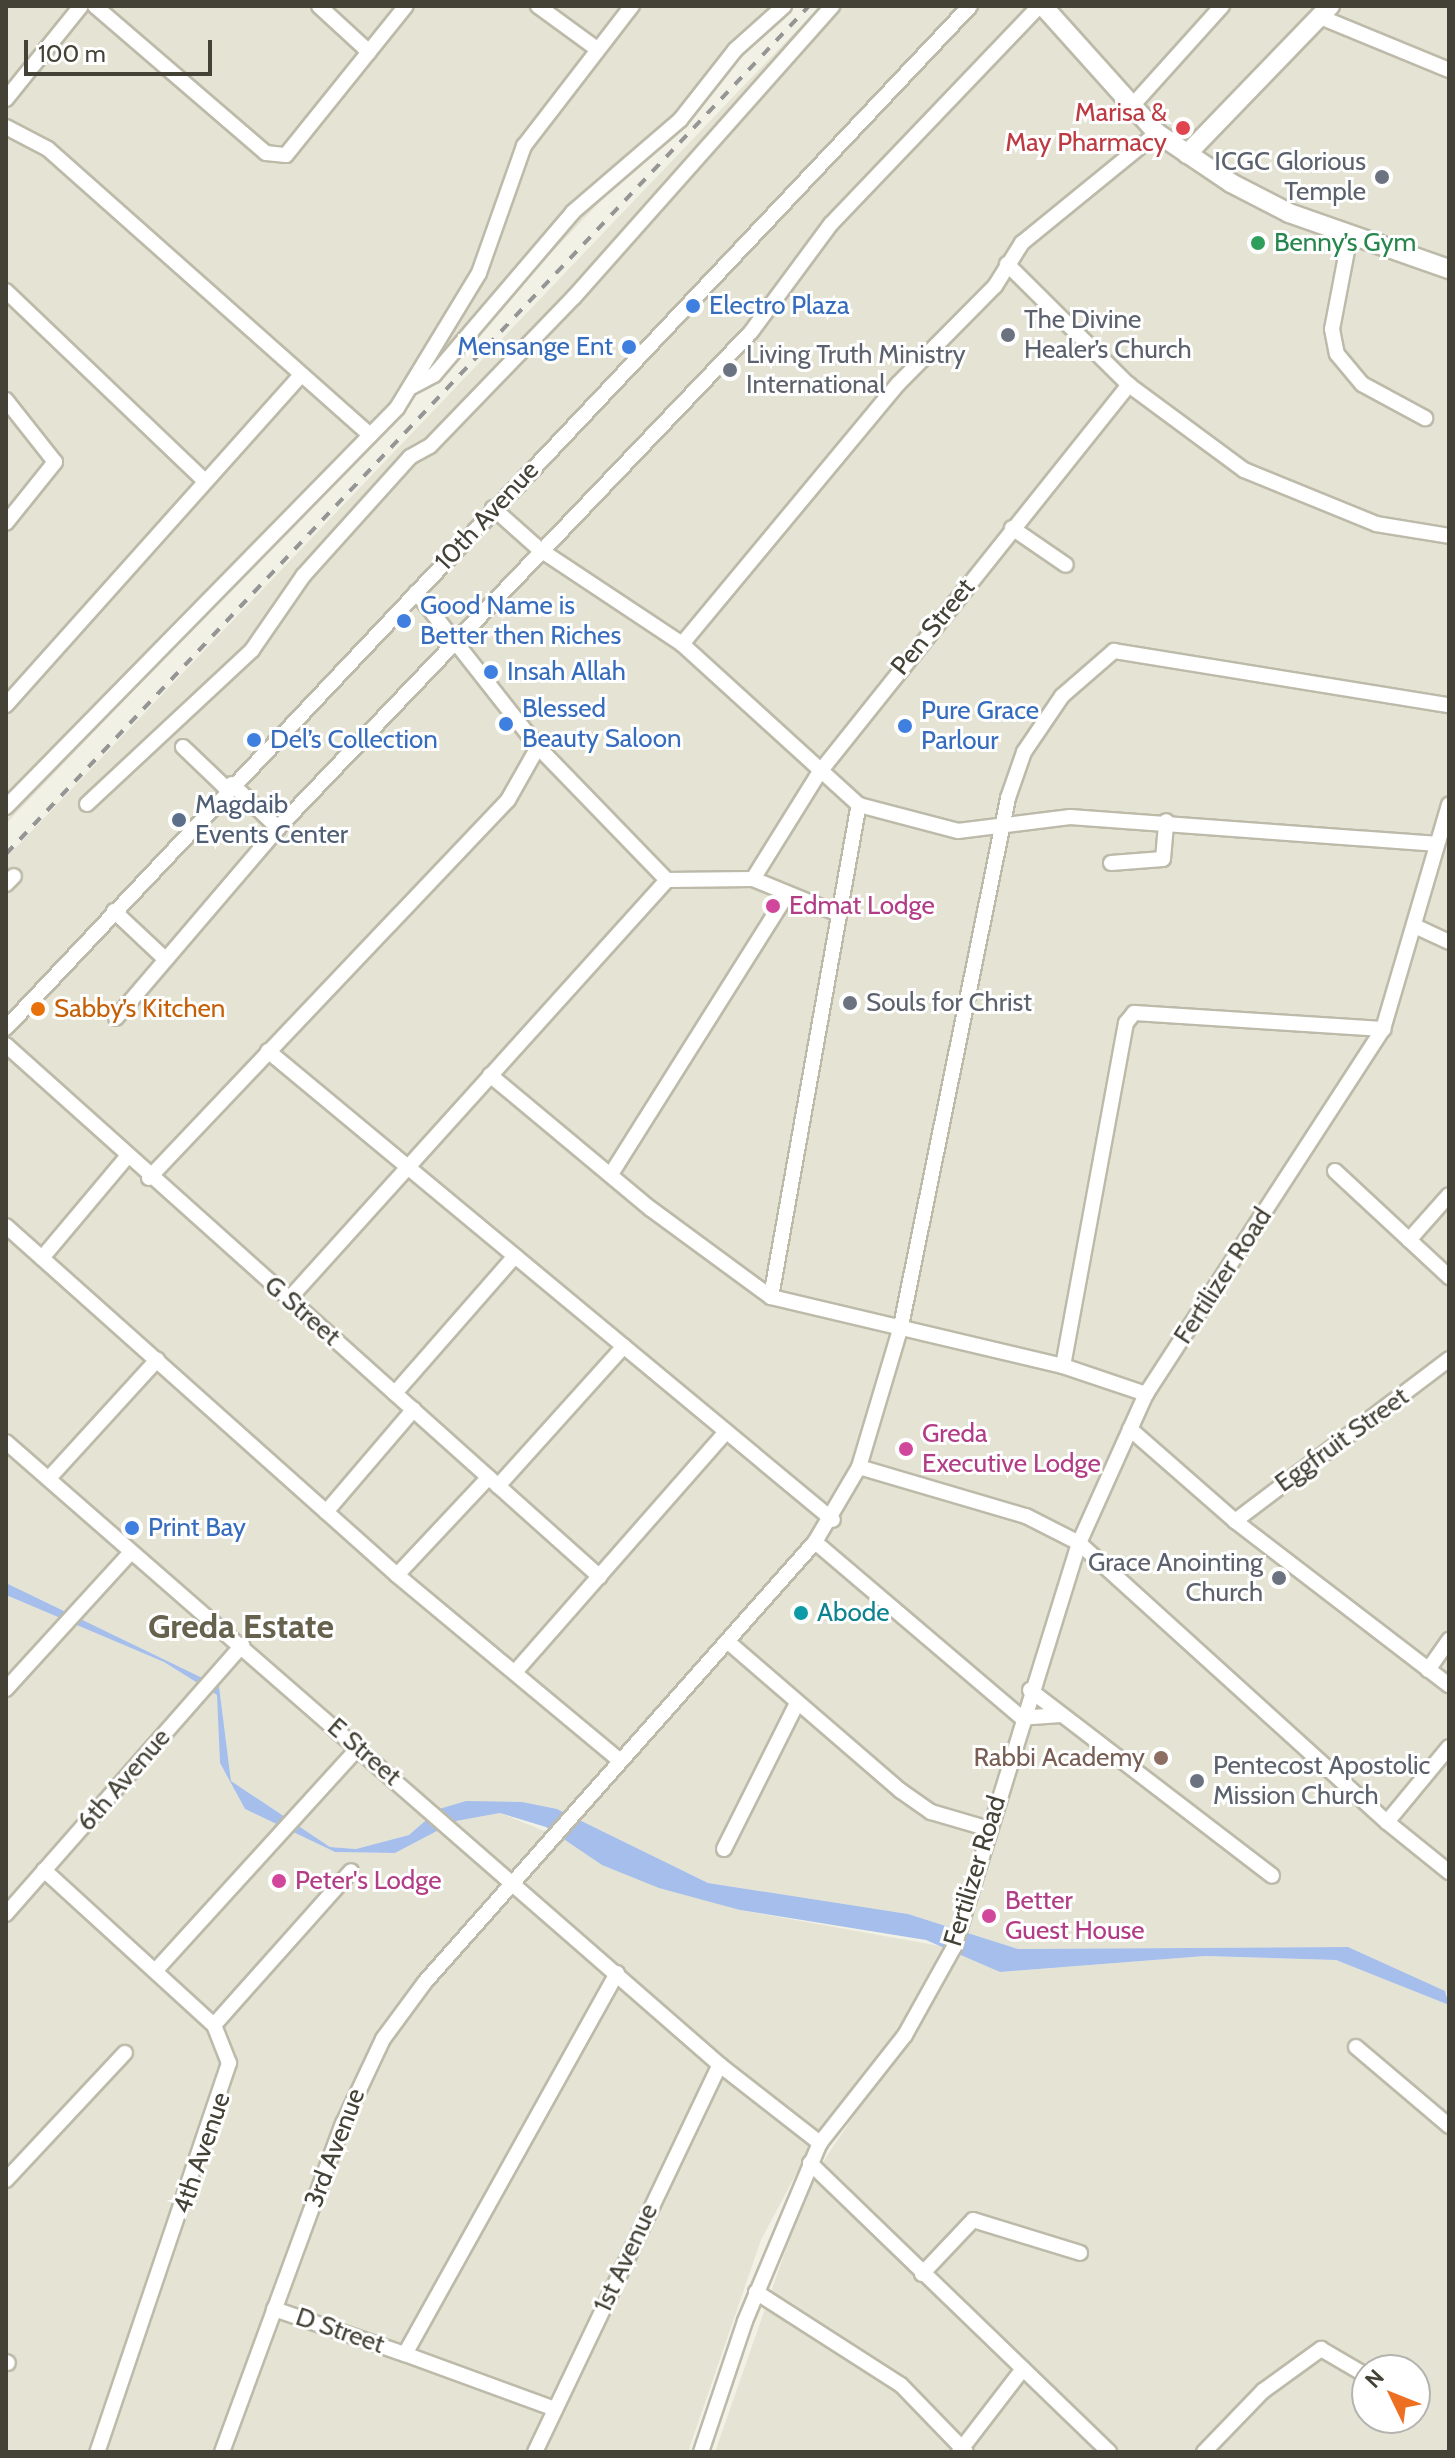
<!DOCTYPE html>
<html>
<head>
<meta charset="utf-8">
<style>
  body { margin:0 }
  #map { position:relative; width:1455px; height:2458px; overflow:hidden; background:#f2f1e6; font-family:Cabin,sans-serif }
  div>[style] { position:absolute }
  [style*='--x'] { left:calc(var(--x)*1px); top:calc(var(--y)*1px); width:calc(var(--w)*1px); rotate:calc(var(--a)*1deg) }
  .residential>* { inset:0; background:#e5e4d4 }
  .water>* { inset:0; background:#a5beec }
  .roads { filter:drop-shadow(2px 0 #bdbaa9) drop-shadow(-2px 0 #bdbaa9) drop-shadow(0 2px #bdbaa9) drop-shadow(0 -2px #bdbaa9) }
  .minor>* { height:14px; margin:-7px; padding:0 7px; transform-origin:7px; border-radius:7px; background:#fff }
  .tertiary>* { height:18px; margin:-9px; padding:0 9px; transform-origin:9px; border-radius:9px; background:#fff }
  .rail>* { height:4px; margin-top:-2px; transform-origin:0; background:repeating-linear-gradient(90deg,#959595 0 10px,transparent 0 20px) }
  .dots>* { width:22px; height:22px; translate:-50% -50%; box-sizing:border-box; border:4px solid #fff; border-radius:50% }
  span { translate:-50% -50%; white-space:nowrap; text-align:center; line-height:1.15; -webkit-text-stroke:6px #fff; paint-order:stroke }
  .health-label { font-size:26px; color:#be3a42 }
  .right { translate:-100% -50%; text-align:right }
  .worship-label { font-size:26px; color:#5b616d }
  .left { translate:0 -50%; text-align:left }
  .leisure-label { font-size:26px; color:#27864d }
  .shop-label { font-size:26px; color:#366cbe }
  .street-label { font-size:26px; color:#444236 }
  .service-label { font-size:26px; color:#4e5e75 }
  .hotel-label { font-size:26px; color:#b23c85 }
  .food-label { font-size:26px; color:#c56008 }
  .culture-label { font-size:26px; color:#0d838f }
  .education-label { font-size:26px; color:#785e54 }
  .district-label { font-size:34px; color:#66624d; font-weight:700 }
  .frame { position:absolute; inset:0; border:8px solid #444236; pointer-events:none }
  .north { position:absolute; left:1351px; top:2354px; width:80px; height:80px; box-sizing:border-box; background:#fff; border:2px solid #b4b3af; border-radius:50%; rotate:313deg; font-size:22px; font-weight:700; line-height:32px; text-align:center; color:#444236 }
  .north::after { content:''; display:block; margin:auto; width:28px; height:36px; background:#ed6f21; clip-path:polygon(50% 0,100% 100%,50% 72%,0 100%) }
  .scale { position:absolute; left:24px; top:40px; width:188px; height:36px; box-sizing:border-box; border:4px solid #444236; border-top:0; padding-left:10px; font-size:24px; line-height:28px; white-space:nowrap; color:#444236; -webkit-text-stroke:6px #fff; paint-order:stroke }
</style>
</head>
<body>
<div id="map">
  <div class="residential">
    <div style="clip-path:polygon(6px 6px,787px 6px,6px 824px)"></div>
    <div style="clip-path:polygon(820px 6px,1449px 6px,1449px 1994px,1348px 1947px,1018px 1949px,908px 1914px,708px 1883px,557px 1809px,466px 1801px,409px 1835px,356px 1849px,330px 1847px,231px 1781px,219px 1686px,6px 1583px,6px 858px)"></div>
    <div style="clip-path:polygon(6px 1595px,164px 1662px,218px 1695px,220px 1763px,245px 1809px,335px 1852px,395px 1853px,456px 1821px,500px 1813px,740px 1910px,946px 1947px,901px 2034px,811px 2146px,761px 2240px,688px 2452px,6px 2452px)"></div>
    <div style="clip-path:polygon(evenodd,961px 1954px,1000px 1972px,1205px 1956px,1336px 1960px,1449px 2005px,1449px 2452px,715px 2452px,809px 2183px,961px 1954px,1367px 2370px,1415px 2370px,1415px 2418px,1367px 2418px,1367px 2370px)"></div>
  </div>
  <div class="water">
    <div style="clip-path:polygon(6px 1583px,219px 1686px,231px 1781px,330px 1847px,356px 1849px,409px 1835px,439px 1809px,466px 1801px,522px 1802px,557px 1809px,708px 1883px,908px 1914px,1018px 1949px,1348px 1947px,1445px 1991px,1449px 2005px,1336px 1960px,1205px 1956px,1000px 1972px,926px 1940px,740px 1910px,659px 1888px,602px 1865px,546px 1827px,500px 1813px,456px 1821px,395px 1853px,335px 1852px,245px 1809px,220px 1763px,217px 1695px,164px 1662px,6px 1595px)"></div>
  </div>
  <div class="roads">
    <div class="minor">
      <div style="--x:95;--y:6;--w:225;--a:40.7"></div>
      <div style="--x:266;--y:153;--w:20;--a:6"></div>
      <div style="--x:286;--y:155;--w:191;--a:-51.2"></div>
      <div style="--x:319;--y:6;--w:68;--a:42.6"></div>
      <div style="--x:538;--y:6;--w:73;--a:36.1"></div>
      <div style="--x:1320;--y:17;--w:139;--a:22.3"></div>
      <div style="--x:6;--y:99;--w:119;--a:-51.1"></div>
      <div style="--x:1131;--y:107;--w:136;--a:-48"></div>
      <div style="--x:6;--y:127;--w:47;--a:27.6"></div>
      <div style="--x:48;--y:149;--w:425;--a:41.6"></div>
      <div style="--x:1350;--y:235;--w:96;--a:100.8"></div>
      <div style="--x:1332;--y:329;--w:25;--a:79"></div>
      <div style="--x:1337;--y:354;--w:39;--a:50"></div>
      <div style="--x:1362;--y:384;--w:72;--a:28.4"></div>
      <div style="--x:1007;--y:264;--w:172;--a:44.8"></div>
      <div style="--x:1129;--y:385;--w:143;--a:36.5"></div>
      <div style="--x:1244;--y:470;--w:143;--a:22.2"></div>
      <div style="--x:1376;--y:524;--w:74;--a:9.3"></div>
      <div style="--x:6;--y:291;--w:272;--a:43.7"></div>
      <div style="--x:413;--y:386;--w:24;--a:-28"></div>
      <div style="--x:434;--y:375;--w:214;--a:-49.5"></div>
      <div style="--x:573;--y:212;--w:141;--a:-40.7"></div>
      <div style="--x:680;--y:120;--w:89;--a:-51.8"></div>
      <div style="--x:735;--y:50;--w:66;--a:-41.9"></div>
      <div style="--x:6;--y:400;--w:79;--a:51.7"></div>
      <div style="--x:55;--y:462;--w:78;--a:128.8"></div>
      <div style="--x:493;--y:508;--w:62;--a:41.7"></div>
      <div style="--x:539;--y:549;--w:172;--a:33.6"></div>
      <div style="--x:682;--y:644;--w:239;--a:42.3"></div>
      <div style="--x:859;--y:805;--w:102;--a:14.7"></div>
      <div style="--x:958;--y:831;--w:113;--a:-7.1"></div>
      <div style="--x:1070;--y:817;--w:366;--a:4.2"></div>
      <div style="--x:1012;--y:528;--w:65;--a:34.4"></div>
      <div style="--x:682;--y:644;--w:338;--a:-50.3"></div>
      <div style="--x:898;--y:384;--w:138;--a:-45.3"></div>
      <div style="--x:995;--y:286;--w:51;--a:-57.9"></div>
      <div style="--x:1022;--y:243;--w:174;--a:-39.2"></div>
      <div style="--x:6;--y:705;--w:443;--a:-48.2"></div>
      <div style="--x:183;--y:747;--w:61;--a:43.7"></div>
      <div style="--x:538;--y:747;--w:185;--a:45.9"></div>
      <div style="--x:232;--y:784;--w:64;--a:43.7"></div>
      <div style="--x:87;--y:804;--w:226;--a:-43"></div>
      <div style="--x:252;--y:650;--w:90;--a:-55.4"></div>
      <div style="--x:303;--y:576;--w:160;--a:-48"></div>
      <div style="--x:410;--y:457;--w:23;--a:-29"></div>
      <div style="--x:430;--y:446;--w:207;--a:-46"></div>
      <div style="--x:574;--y:297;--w:389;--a:-48.4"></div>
      <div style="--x:6;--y:807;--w:559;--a:-45.58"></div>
      <div style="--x:397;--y:408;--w:158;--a:-58.7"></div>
      <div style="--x:479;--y:273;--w:135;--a:-70.5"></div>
      <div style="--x:524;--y:146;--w:177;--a:-52.4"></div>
      <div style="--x:1111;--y:863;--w:52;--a:-4.4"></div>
      <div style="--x:1163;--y:859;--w:38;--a:-85"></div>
      <div style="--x:753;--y:879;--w:125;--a:-58.1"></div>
      <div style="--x:819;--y:773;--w:497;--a:-51.4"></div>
      <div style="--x:6;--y:884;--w:11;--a:-45"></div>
      <div style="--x:114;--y:911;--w:67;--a:43.2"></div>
      <div style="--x:1417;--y:927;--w:35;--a:25"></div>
      <div style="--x:116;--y:1018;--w:250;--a:-49.5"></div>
      <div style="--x:278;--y:828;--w:685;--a:-46.36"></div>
      <div style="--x:751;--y:332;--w:134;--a:-53.5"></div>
      <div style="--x:831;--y:224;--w:301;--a:-46.3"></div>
      <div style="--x:6;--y:1028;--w:1405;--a:-46.67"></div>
      <div style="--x:6;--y:1045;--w:797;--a:41.85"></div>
      <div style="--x:268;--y:1051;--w:734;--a:39.7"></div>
      <div style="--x:490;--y:1075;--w:209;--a:39.8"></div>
      <div style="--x:651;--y:1209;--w:149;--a:36.3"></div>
      <div style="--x:771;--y:1297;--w:300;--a:13.3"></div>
      <div style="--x:1063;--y:1366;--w:88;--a:18.6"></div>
      <div style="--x:1335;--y:1171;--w:156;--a:42.9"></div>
      <div style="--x:611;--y:1174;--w:331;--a:-57.8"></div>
      <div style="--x:149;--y:1178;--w:521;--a:-46.48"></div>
      <div style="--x:508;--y:800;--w:61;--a:-60.5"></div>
      <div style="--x:538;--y:747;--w:197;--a:-128.2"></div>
      <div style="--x:6;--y:1226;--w:524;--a:41.75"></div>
      <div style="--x:397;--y:1575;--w:289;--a:39.8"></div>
      <div style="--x:1409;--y:1240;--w:60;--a:-48.4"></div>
      <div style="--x:42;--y:1258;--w:131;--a:-50"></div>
      <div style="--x:771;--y:1297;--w:500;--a:-79.9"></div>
      <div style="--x:289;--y:1299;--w:564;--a:-47.94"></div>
      <div style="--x:667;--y:880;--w:86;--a:-0.7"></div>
      <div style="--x:753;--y:879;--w:87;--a:22.2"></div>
      <div style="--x:1063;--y:1366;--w:349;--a:-79.6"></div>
      <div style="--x:1126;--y:1023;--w:13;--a:-51"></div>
      <div style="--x:1134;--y:1013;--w:250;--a:3.7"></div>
      <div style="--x:395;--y:1393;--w:182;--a:-48.8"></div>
      <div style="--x:1130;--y:1429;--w:140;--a:41.2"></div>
      <div style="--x:1235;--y:1521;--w:270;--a:37.5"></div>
      <div style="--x:6;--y:1442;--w:948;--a:41.11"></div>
      <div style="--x:720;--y:2065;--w:127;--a:38"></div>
      <div style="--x:859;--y:1467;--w:174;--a:16.4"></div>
      <div style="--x:1026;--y:1516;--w:59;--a:27"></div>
      <div style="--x:1079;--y:1543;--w:416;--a:42.2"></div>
      <div style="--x:1387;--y:1822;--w:97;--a:-50.4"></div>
      <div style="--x:50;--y:1477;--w:159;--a:-47.6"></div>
      <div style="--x:498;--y:1486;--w:188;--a:-48"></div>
      <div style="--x:326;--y:1512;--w:135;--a:-49.5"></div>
      <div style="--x:1235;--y:1521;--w:268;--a:-37.1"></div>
      <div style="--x:397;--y:1575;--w:134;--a:-46.8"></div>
      <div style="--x:727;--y:1641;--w:230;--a:40.8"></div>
      <div style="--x:901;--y:1791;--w:37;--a:35"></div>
      <div style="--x:931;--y:1812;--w:60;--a:16.3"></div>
      <div style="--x:1428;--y:1670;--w:37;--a:-55"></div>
      <div style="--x:515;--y:1672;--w:320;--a:-48.7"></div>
      <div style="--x:6;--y:1689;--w:185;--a:-47.6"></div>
      <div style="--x:1030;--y:1690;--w:305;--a:37.5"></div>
      <div style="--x:1061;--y:1715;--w:39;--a:176"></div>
      <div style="--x:1022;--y:1718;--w:272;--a:-139.6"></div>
      <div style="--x:815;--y:1542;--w:87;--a:-59.6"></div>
      <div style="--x:859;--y:1467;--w:147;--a:-73.4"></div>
      <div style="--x:901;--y:1326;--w:539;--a:-78.54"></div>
      <div style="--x:1008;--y:798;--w:49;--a:-70.8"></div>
      <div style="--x:1024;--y:752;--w:68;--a:-55.8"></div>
      <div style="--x:1062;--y:696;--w:69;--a:-40.9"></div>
      <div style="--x:1114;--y:651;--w:339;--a:9.2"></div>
      <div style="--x:1387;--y:1822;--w:80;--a:38.9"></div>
      <div style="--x:724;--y:1849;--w:163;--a:-63.4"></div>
      <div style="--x:44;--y:1870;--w:230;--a:42.4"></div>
      <div style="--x:214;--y:2025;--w:41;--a:68.5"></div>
      <div style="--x:229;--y:2063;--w:411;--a:108.7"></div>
      <div style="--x:6;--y:1914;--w:358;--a:-48.7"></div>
      <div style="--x:157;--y:1969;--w:299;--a:-47.7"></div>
      <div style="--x:214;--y:2025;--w:206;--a:-48.3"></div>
      <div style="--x:1356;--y:2047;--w:122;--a:40.3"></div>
      <div style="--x:810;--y:2163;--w:416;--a:44"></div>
      <div style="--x:6;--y:2180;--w:174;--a:-46.9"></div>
      <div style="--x:922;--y:2274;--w:74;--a:-46.6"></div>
      <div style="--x:973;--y:2220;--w:112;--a:17.1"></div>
      <div style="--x:756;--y:2292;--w:172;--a:32.7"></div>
      <div style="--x:901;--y:2385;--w:93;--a:45.9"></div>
      <div style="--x:274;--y:2309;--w:139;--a:19"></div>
      <div style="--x:6;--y:2362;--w:2;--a:27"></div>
      <div style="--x:555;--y:2409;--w:160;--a:-159.9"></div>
      <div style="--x:405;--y:2354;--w:436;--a:-60.9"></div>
      <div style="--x:222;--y:2452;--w:350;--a:-69.8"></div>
      <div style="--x:343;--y:2124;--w:94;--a:-64.8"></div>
      <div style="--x:383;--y:2039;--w:71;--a:-53.6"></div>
      <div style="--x:425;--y:1982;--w:588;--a:-48.45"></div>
      <div style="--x:535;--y:2452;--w:429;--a:-64.5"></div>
      <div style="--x:701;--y:2452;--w:138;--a:-71.4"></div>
      <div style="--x:745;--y:2321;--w:193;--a:-67.2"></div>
      <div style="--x:820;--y:2143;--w:137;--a:-51.8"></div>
      <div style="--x:905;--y:2035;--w:101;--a:-60.9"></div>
      <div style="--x:954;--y:1947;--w:423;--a:-72.8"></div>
      <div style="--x:1079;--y:1543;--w:163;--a:-65.8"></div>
      <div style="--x:1146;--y:1394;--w:435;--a:-57"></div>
      <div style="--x:1383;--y:1029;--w:234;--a:-73.6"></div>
      <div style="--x:959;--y:2452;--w:105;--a:-52.4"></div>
      <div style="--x:1204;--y:2452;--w:85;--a:-46"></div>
      <div style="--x:1263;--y:2391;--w:72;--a:-35.9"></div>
      <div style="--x:1321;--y:2349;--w:53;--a:30.4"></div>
    </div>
    <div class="tertiary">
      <div style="--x:1043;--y:6;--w:171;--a:48.1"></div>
      <div style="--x:1157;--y:133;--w:89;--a:34"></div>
      <div style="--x:1231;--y:183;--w:65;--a:27.3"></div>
      <div style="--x:1289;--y:213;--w:170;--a:19.3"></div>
      <div style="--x:1187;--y:154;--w:206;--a:-46"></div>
    </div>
  </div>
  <div class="rail">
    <div style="--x:6;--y:854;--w:1168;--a:-46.56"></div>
  </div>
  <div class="dots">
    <div style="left:1183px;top:128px;background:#e0444e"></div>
    <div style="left:1382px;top:177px;background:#6b7280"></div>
    <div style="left:1258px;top:243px;background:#2e9e5b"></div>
    <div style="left:693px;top:306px;background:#3f7fe0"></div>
    <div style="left:1008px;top:335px;background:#6b7280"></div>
    <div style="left:629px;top:347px;background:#3f7fe0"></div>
    <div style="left:730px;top:370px;background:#6b7280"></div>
    <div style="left:404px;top:621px;background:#3f7fe0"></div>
    <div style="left:491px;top:672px;background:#3f7fe0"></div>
    <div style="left:506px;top:724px;background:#3f7fe0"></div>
    <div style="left:905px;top:726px;background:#3f7fe0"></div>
    <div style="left:254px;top:740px;background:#3f7fe0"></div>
    <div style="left:179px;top:820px;background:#5c6f8a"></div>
    <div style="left:773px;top:906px;background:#d1479c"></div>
    <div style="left:850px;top:1003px;background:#6b7280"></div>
    <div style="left:38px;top:1009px;background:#e8710a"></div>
    <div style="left:906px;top:1449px;background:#d1479c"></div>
    <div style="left:132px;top:1528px;background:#3f7fe0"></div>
    <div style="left:1279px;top:1578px;background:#6b7280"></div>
    <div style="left:801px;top:1613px;background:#0f9aa8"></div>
    <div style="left:1161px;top:1758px;background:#8d6e63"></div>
    <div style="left:1197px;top:1781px;background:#6b7280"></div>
    <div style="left:279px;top:1881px;background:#d1479c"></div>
    <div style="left:989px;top:1916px;background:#d1479c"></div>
  </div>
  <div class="health-label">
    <span class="right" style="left:1167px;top:128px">Marisa &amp;<br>May Pharmacy</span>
  </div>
  <div class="worship-label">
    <span class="right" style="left:1366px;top:177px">ICGC Glorious<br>Temple</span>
    <span class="left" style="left:1024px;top:335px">The Divine<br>Healer’s Church</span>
    <span class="left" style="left:746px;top:370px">Living Truth Ministry<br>International</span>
    <span class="left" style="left:866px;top:1003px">Souls for Christ</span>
    <span class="right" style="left:1263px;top:1578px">Grace Anointing<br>Church</span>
    <span class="left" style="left:1213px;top:1781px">Pentecost Apostolic<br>Mission Church</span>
  </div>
  <div class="leisure-label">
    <span class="left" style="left:1274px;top:243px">Benny’s Gym</span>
  </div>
  <div class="shop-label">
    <span class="left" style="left:709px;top:306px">Electro Plaza</span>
    <span class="right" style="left:613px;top:347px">Mensange Ent</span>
    <span class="left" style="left:420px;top:621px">Good Name is<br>Better then Riches</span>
    <span class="left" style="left:507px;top:672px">Insah Allah</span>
    <span class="left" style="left:522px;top:724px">Blessed<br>Beauty Saloon</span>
    <span class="left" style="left:921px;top:726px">Pure Grace<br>Parlour</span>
    <span class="left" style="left:270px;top:740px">Del’s Collection</span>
    <span class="left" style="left:148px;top:1528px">Print Bay</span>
  </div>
  <div class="street-label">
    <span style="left:487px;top:516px;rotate:-47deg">10th Avenue</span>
    <span style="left:933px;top:627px;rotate:-51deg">Pen Street</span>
    <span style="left:1223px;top:1276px;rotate:-57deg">Fertilizer Road</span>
    <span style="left:302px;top:1311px;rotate:41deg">G Street</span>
    <span style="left:1342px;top:1440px;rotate:-36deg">Eggfruit Street</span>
    <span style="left:364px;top:1752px;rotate:41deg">E Street</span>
    <span style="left:124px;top:1780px;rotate:-49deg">6th Avenue</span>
    <span style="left:975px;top:1871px;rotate:-73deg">Fertilizer Road</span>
    <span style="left:335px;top:2148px;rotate:-69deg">3rd Avenue</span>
    <span style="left:202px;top:2153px;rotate:-71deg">4th Avenue</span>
    <span style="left:626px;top:2258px;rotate:-65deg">1st Avenue</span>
    <span style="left:340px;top:2331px;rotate:19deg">D Street</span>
  </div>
  <div class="service-label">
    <span class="left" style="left:195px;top:820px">Magdaib<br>Events Center</span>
  </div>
  <div class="hotel-label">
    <span class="left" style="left:789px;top:906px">Edmat Lodge</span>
    <span class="left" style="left:922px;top:1449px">Greda<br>Executive Lodge</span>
    <span class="left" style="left:295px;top:1881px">Peter's Lodge</span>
    <span class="left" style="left:1005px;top:1916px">Better<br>Guest House</span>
  </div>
  <div class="food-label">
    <span class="left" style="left:54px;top:1009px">Sabby’s Kitchen</span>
  </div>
  <div class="culture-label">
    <span class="left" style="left:817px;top:1613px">Abode</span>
  </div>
  <div class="education-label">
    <span class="right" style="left:1145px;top:1758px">Rabbi Academy</span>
  </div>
  <div class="district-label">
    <span style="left:241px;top:1627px">Greda Estate</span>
  </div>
  <div class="frame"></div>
  <div class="north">N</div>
  <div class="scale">100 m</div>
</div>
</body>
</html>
